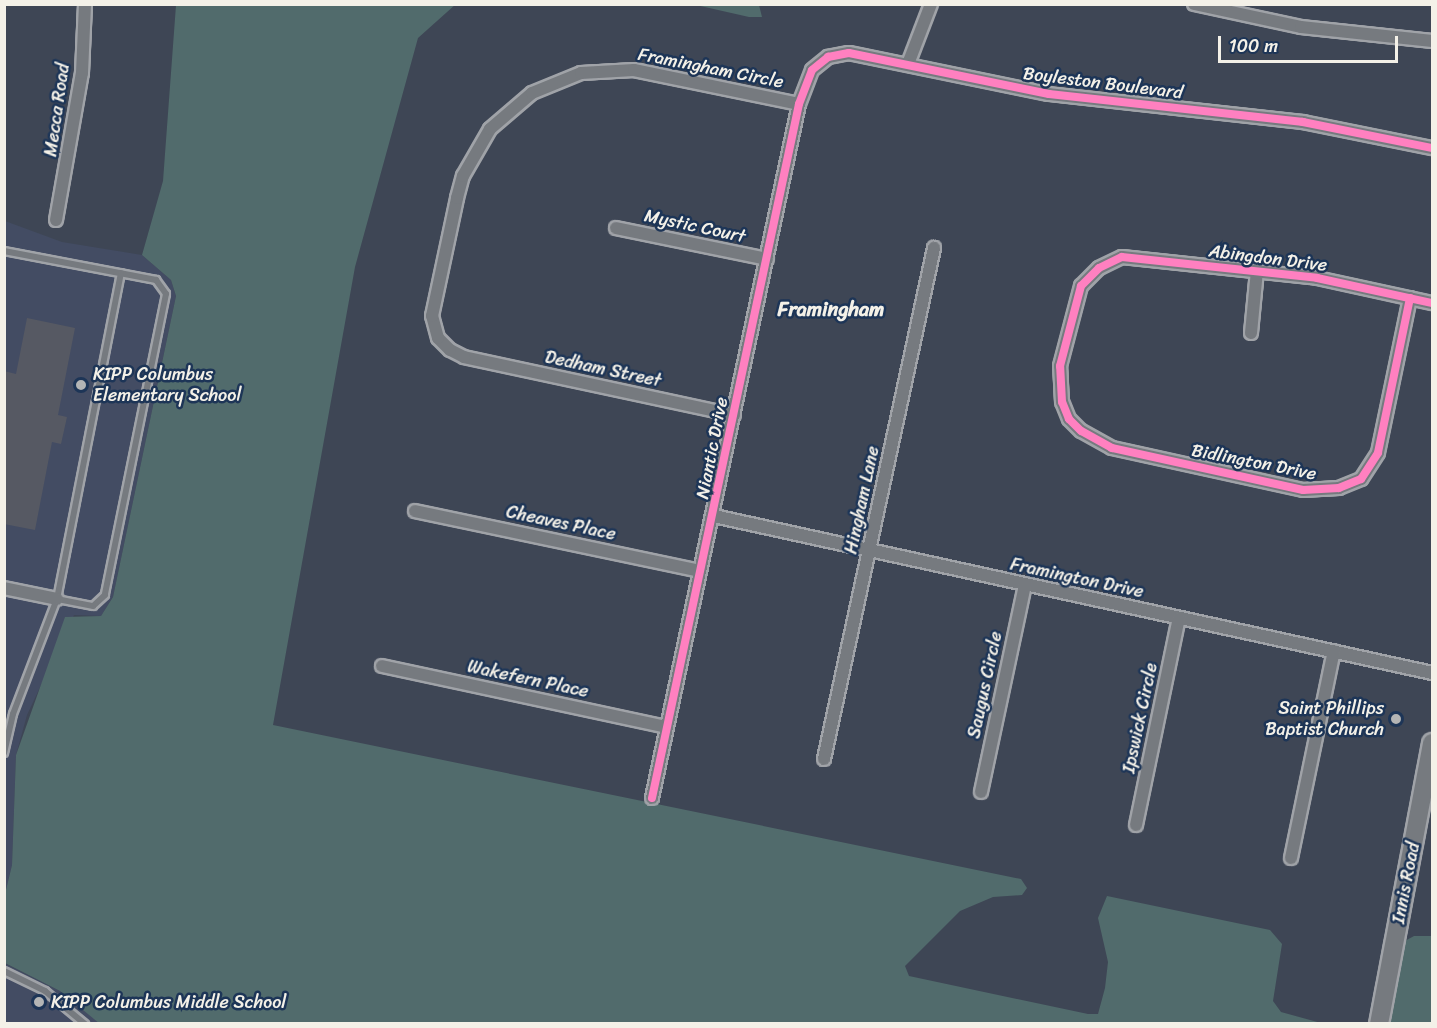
<!DOCTYPE html>
<html>
<head>
<meta charset="utf-8">
<style>
  body { margin:0 }
  #map { position:relative; width:1437px; height:1028px; overflow:hidden; background:#3e4655; font-family:Sriracha,sans-serif }
  div>[style] { position:absolute }
  [style*='--x'] { left:calc(var(--x)*1px); top:calc(var(--y)*1px); width:calc(var(--w)*1px); rotate:calc(var(--a)*1deg) }
  .built>* { inset:0; background:#434c63 }
  .green>* { inset:0; background:#516b6c }
  .building>* { inset:0; background:#565963 }
  .roads { filter:drop-shadow(2px 0 #a0a3a8) drop-shadow(-2px 0 #a0a3a8) drop-shadow(0 2px #a0a3a8) drop-shadow(0 -2px #a0a3a8) }
  .lane>* { height:6px; margin:-3px; padding:0 3px; transform-origin:3px; border-radius:3px; background:#767a7f }
  .street>* { height:12px; margin:-6px; padding:0 6px; transform-origin:6px; border-radius:6px; background:#767a7f }
  .secondary>* { height:18px; margin:-9px; padding:0 9px; transform-origin:9px; border-radius:9px; background:#767a7f }
  .cycleway>* { height:8px; margin:-4px; padding:0 4px; transform-origin:4px; border-radius:4px; background:#ff80c0 }
  .dots>* { width:16px; height:16px; translate:-50% -50%; box-sizing:border-box; border:3px solid #1d3557; border-radius:50% }
  span { translate:-50% -50%; white-space:nowrap; text-align:center; line-height:1.15; -webkit-text-stroke:5px #1d3557; paint-order:stroke }
  .street-label { font-size:18px; color:#f4f1e8 }
  .poi-label { font-size:18px; color:#f4f1e8 }
  .left { translate:0 -50%; text-align:left }
  .right { translate:-100% -50%; text-align:right }
  .neighbourhood-label { font-size:20px; color:#f4f1e8; font-weight:700 }
  .frame { position:absolute; inset:0; border:6px solid #f4f1e8; pointer-events:none }
  .scale { position:absolute; left:1218px; top:36px; width:180px; height:27px; box-sizing:border-box; border:3px solid #f4f1e8; border-top:0; padding-left:8px; font-size:18px; line-height:21px; white-space:nowrap; color:#f4f1e8; -webkit-text-stroke:4px #1d3557; paint-order:stroke }
</style>
</head>
<body>
<div id="map">
  <div class="built">
    <div style="clip-path:polygon(5px 221px,62px 242px,142px 255px,171px 280px,176px 296px,113px 597px,101px 616px,74px 615px,27px 715px,16px 755px,12px 865px,5px 894px)"></div>
    <div style="clip-path:polygon(4px 963px,60px 991px,100px 1023px,5px 1023px)"></div>
  </div>
  <div class="green">
    <div style="clip-path:polygon(456px 4px,418px 38px,355px 267px,273px 725px,1021px 879px,1027px 888px,1022px 895px,993px 897px,960px 911px,905px 966px,909px 976px,1088px 1014px,1098px 1014px,1105px 988px,1108px 962px,1098px 918px,1107px 896px,1270px 930px,1282px 944px,1273px 1001px,1281px 1012px,1321px 1023px,100px 1024px,60px 991px,5px 963px,5px 894px,12px 865px,16px 755px,65px 617px,101px 616px,113px 597px,176px 296px,171px 280px,142px 255px,163px 181px,176px 5px)"></div>
    <div style="clip-path:polygon(696px 5px,759px 5px,762px 17px,749px 17px)"></div>
    <div style="clip-path:polygon(1414px 936px,1432px 936px,1432px 1023px,1387px 1024px,1403px 942px)"></div>
  </div>
  <div class="building">
    <div style="clip-path:polygon(27px 318px,75px 328px,58px 415px,67px 417px,61px 444px,52px 442px,35px 530px,4px 524px,4px 371px,16px 374px)"></div>
  </div>
  <div class="roads">
    <div class="lane">
      <div style="--x:4;--y:251;--w:155;--a:10.8"></div>
      <div style="--x:156;--y:280;--w:17;--a:54"></div>
      <div style="--x:166;--y:294;--w:307;--a:101.5"></div>
      <div style="--x:105;--y:595;--w:16;--a:137"></div>
      <div style="--x:93;--y:606;--w:37;--a:-169"></div>
      <div style="--x:4;--y:753;--w:40;--a:-77"></div>
      <div style="--x:13;--y:714;--w:123;--a:-69.1"></div>
      <div style="--x:57;--y:599;--w:332;--a:-78.9"></div>
      <div style="--x:4;--y:971;--w:46;--a:26"></div>
      <div style="--x:45;--y:991;--w:52;--a:39.5"></div>
    </div>
    <div class="street">
      <div style="--x:1194;--y:4;--w:109;--a:12.1"></div>
      <div style="--x:1301;--y:27;--w:132;--a:6.1"></div>
      <div style="--x:908;--y:64;--w:64;--a:-69"></div>
      <div style="--x:56;--y:220;--w:149;--a:-80"></div>
      <div style="--x:82;--y:73;--w:69;--a:-87.5"></div>
      <div style="--x:616;--y:228;--w:154;--a:11.6"></div>
      <div style="--x:1410;--y:298;--w:158;--a:101.7"></div>
      <div style="--x:1378;--y:453;--w:31;--a:123"></div>
      <div style="--x:1361;--y:479;--w:24;--a:158"></div>
      <div style="--x:1339;--y:488;--w:36;--a:177"></div>
      <div style="--x:1303;--y:490;--w:196;--a:-167.6"></div>
      <div style="--x:1112;--y:448;--w:35;--a:-151"></div>
      <div style="--x:1081;--y:431;--w:17;--a:-135"></div>
      <div style="--x:1069;--y:419;--w:18;--a:-112"></div>
      <div style="--x:1062;--y:402;--w:36;--a:-93"></div>
      <div style="--x:1060;--y:366;--w:83;--a:-75.3"></div>
      <div style="--x:1081;--y:286;--w:25;--a:-45"></div>
      <div style="--x:1099;--y:268;--w:25;--a:-26"></div>
      <div style="--x:1122;--y:257;--w:196;--a:6.1"></div>
      <div style="--x:1317;--y:278;--w:118;--a:12.3"></div>
      <div style="--x:1251;--y:333;--w:62;--a:-84.5"></div>
      <div style="--x:734;--y:415;--w:276;--a:-167.9"></div>
      <div style="--x:464;--y:357;--w:16;--a:-153"></div>
      <div style="--x:450;--y:350;--w:17;--a:-135"></div>
      <div style="--x:438;--y:338;--w:23;--a:-105"></div>
      <div style="--x:432;--y:316;--w:121;--a:-78"></div>
      <div style="--x:457;--y:198;--w:23;--a:-75"></div>
      <div style="--x:463;--y:176;--w:54;--a:-60.1"></div>
      <div style="--x:490;--y:129;--w:55;--a:-40.6"></div>
      <div style="--x:532;--y:93;--w:53;--a:-22.2"></div>
      <div style="--x:581;--y:73;--w:53;--a:-3.2"></div>
      <div style="--x:634;--y:70;--w:168;--a:11.6"></div>
      <div style="--x:415;--y:511;--w:291;--a:11.9"></div>
      <div style="--x:714;--y:516;--w:735;--a:12.33"></div>
      <div style="--x:4;--y:588;--w:54;--a:11.7"></div>
      <div style="--x:382;--y:666;--w:291;--a:12.1"></div>
      <div style="--x:824;--y:759;--w:523;--a:-77.85"></div>
      <div style="--x:981;--y:792;--w:212;--a:-78"></div>
      <div style="--x:652;--y:798;--w:709;--a:-78.04"></div>
      <div style="--x:799;--y:104;--w:36;--a:-69"></div>
      <div style="--x:812;--y:70;--w:21;--a:-39"></div>
      <div style="--x:828;--y:57;--w:21;--a:-11"></div>
      <div style="--x:849;--y:53;--w:204;--a:11.6"></div>
      <div style="--x:1049;--y:94;--w:256;--a:6.3"></div>
      <div style="--x:1303;--y:122;--w:132;--a:11.4"></div>
      <div style="--x:1136;--y:825;--w:211;--a:-78.3"></div>
      <div style="--x:1291;--y:858;--w:211;--a:-78.3"></div>
    </div>
    <div class="secondary">
      <div style="--x:1379;--y:1024;--w:286;--a:-79.3"></div>
    </div>
  </div>
  <div class="cycleway">
    <div style="--x:1410;--y:298;--w:158;--a:101.7"></div>
    <div style="--x:1378;--y:453;--w:31;--a:123"></div>
    <div style="--x:1361;--y:479;--w:24;--a:158"></div>
    <div style="--x:1339;--y:488;--w:36;--a:177"></div>
    <div style="--x:1303;--y:490;--w:196;--a:-167.6"></div>
    <div style="--x:1112;--y:448;--w:35;--a:-151"></div>
    <div style="--x:1081;--y:431;--w:17;--a:-135"></div>
    <div style="--x:1069;--y:419;--w:18;--a:-112"></div>
    <div style="--x:1062;--y:402;--w:36;--a:-93"></div>
    <div style="--x:1060;--y:366;--w:83;--a:-75.3"></div>
    <div style="--x:1081;--y:286;--w:25;--a:-45"></div>
    <div style="--x:1099;--y:268;--w:25;--a:-26"></div>
    <div style="--x:1122;--y:257;--w:196;--a:6.1"></div>
    <div style="--x:1317;--y:278;--w:118;--a:12.3"></div>
    <div style="--x:652;--y:798;--w:709;--a:-78.04"></div>
    <div style="--x:799;--y:104;--w:36;--a:-69"></div>
    <div style="--x:812;--y:70;--w:21;--a:-39"></div>
    <div style="--x:828;--y:57;--w:21;--a:-11"></div>
    <div style="--x:849;--y:53;--w:204;--a:11.6"></div>
    <div style="--x:1049;--y:94;--w:256;--a:6.3"></div>
    <div style="--x:1303;--y:122;--w:132;--a:11.4"></div>
  </div>
  <div class="dots">
    <div style="left:81px;top:385px;background:#b4b5b5"></div>
    <div style="left:1396px;top:719px;background:#b4b5b5"></div>
    <div style="left:39px;top:1002px;background:#b4b5b5"></div>
  </div>
  <div class="street-label">
    <span style="left:711px;top:68px;rotate:11deg">Framingham Circle</span>
    <span style="left:1103px;top:83px;rotate:7deg">Boyleston Boulevard</span>
    <span style="left:57px;top:110px;rotate:-82deg">Mecca Road</span>
    <span style="left:695px;top:226px;rotate:12deg">Mystic Court</span>
    <span style="left:1268px;top:258px;rotate:7deg">Abingdon Drive</span>
    <span style="left:603px;top:369px;rotate:12deg">Dedham Street</span>
    <span style="left:712px;top:448px;rotate:-79deg">Niantic Drive</span>
    <span style="left:1254px;top:462px;rotate:11deg">Bidlington Drive</span>
    <span style="left:862px;top:500px;rotate:-78deg">Hingham Lane</span>
    <span style="left:561px;top:523px;rotate:12deg">Cheaves Place</span>
    <span style="left:1077px;top:578px;rotate:12deg">Framington Drive</span>
    <span style="left:528px;top:679px;rotate:12deg">Wakefern Place</span>
    <span style="left:985px;top:685px;rotate:-78deg">Saugus Circle</span>
    <span style="left:1140px;top:718px;rotate:-78deg">Ipswick Circle</span>
    <span style="left:1406px;top:883px;rotate:-79deg">Innis Road</span>
  </div>
  <div class="poi-label">
    <span class="left" style="left:93px;top:385px">KIPP Columbus<br>Elementary School</span>
    <span class="right" style="left:1384px;top:719px">Saint Phillips<br>Baptist Church</span>
    <span class="left" style="left:51px;top:1002px">KIPP Columbus Middle School</span>
  </div>
  <div class="neighbourhood-label">
    <span style="left:831px;top:309px">Framingham</span>
  </div>
  <div class="frame"></div>
  <div class="scale">100 m</div>
</div>
</body>
</html>
